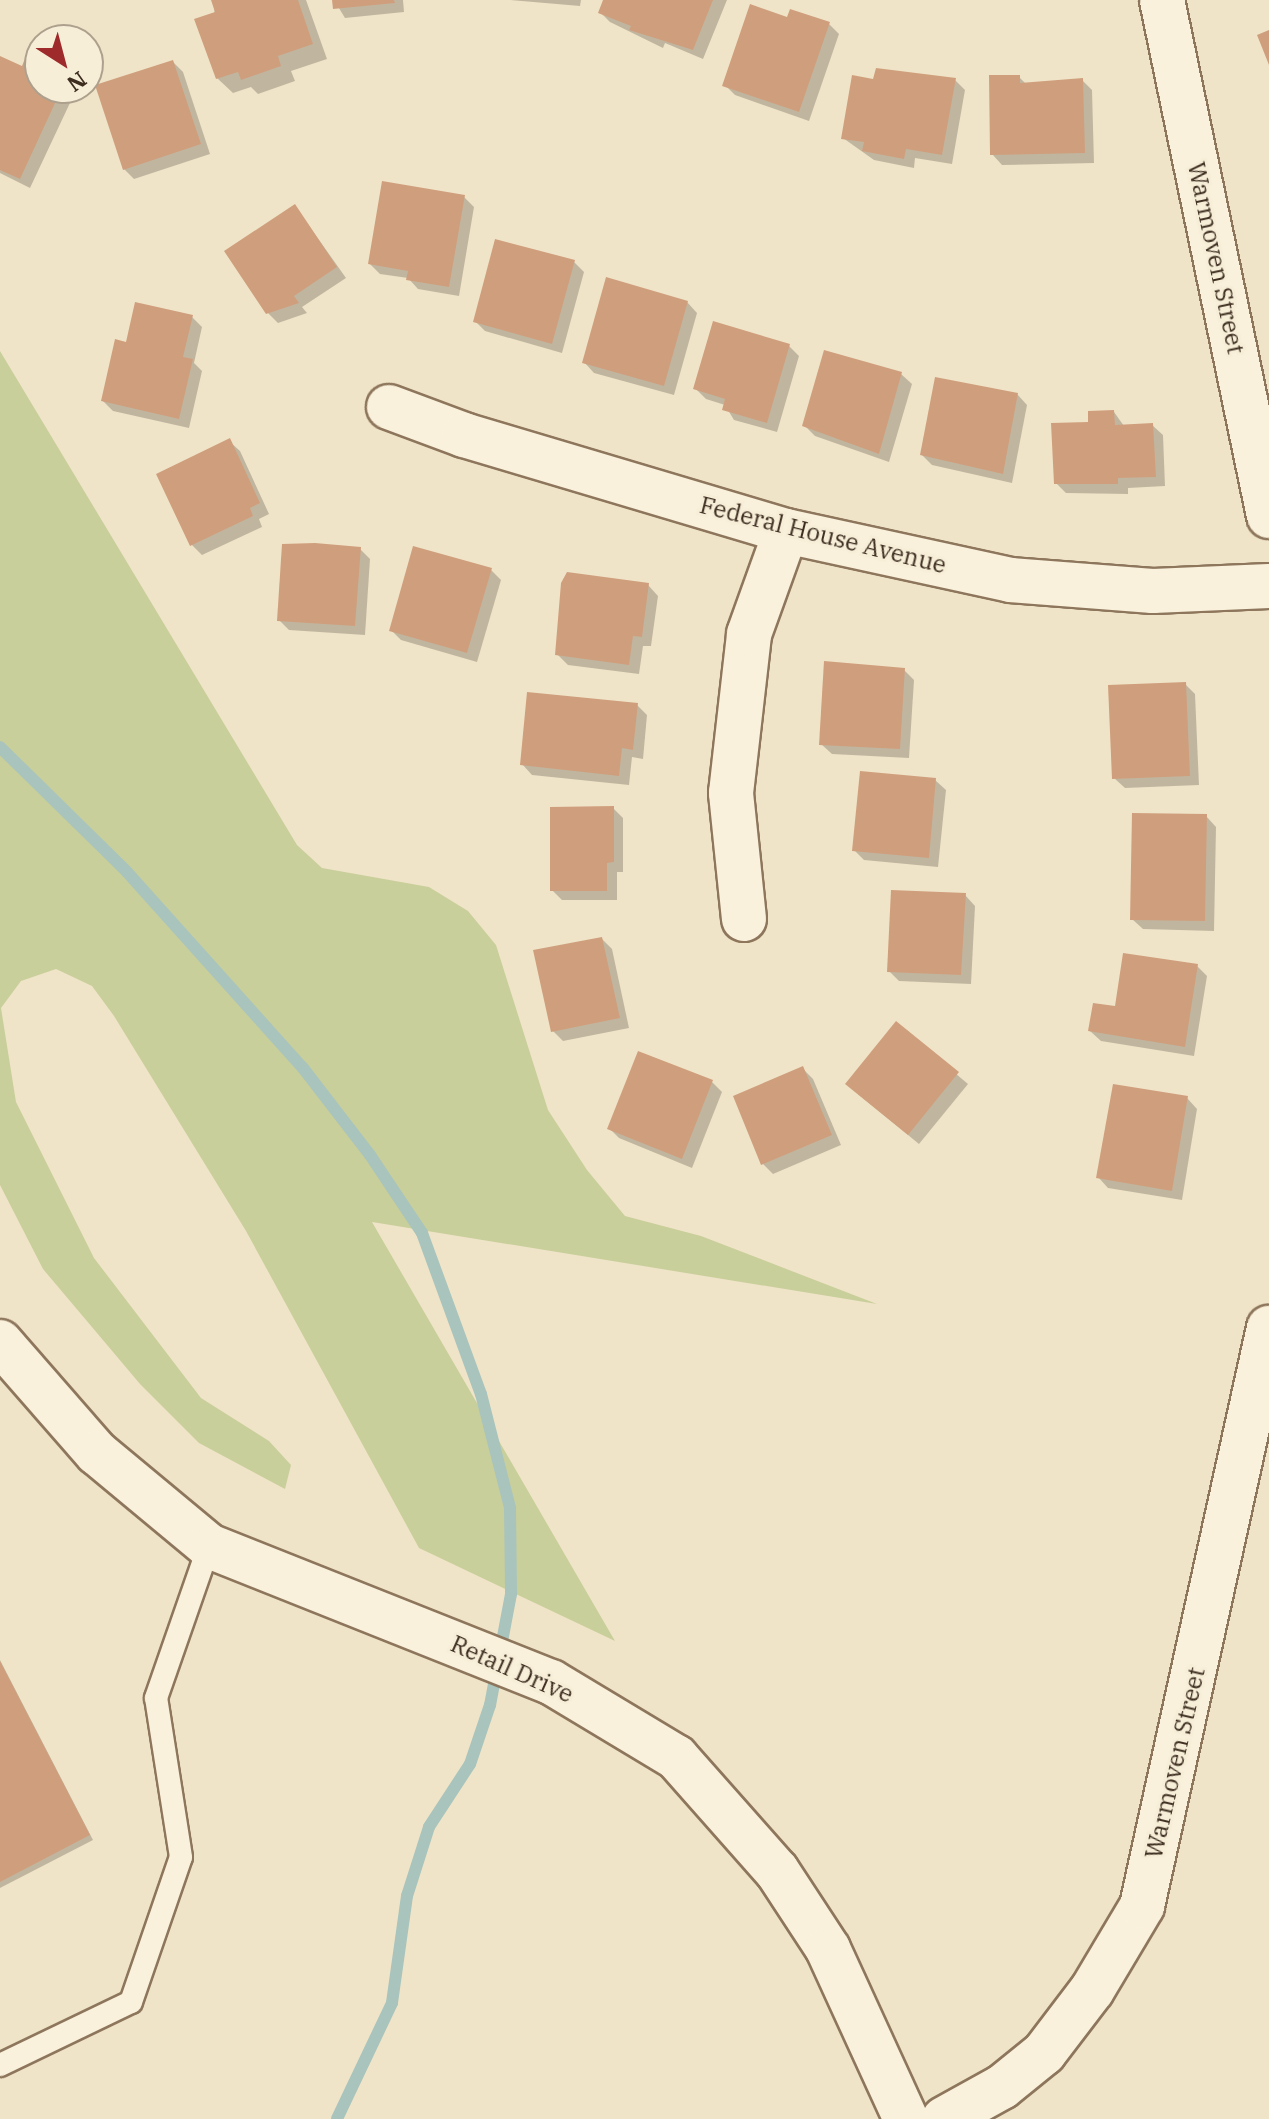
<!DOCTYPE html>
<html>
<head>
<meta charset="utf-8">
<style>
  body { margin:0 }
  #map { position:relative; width:1269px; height:2119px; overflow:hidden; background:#f0e4c8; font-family:"IBM Plex Serif",serif }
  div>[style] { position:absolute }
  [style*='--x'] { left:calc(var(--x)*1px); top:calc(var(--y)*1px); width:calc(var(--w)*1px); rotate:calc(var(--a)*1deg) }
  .green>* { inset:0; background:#c9cf9b }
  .shadow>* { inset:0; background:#0003 }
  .stream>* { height:12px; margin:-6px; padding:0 6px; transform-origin:6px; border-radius:6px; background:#a9c4bc }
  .building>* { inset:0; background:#cf9f7d }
  .roads { filter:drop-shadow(2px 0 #8d765c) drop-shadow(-2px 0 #8d765c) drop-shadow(0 2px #8d765c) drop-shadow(0 -2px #8d765c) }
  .service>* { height:22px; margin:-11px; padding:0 11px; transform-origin:11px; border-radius:11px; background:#faf1dc }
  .minor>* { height:44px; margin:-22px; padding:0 22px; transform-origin:22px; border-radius:22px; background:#faf1dc }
  .tertiary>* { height:44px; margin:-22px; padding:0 22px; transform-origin:22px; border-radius:22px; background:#faf1dc }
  span { translate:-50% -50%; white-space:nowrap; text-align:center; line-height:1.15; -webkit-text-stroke:6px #f7eed8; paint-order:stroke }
  .street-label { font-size:24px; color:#3d2e20 }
  .north { position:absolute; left:24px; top:24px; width:80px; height:80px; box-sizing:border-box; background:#f7eed8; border:2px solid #ada18e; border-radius:50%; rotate:144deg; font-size:22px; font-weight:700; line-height:32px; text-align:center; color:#3d2e20 }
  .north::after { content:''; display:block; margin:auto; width:28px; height:36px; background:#9e2a2b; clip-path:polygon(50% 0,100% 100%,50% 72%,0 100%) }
</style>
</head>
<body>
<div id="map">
  <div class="green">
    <div style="clip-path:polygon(0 351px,297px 845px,322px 868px,429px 887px,468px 911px,496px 945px,548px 1110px,587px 1170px,625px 1216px,701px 1236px,877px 1304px,372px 1222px,615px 1641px,419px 1548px,246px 1231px,114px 1016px,92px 986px,56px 969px,21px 981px,1px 1008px,16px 1102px,94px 1258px,201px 1398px,269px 1441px,291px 1465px,285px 1489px,199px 1443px,140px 1384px,43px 1269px,0 1185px)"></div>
  </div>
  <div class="shadow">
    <div style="clip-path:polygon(214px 0,306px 0,327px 59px,291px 71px,295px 81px,258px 94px,251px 87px,233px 93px,217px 78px)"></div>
    <div style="clip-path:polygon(334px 0,403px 0,404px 12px,345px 18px)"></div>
    <div style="clip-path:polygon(510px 0,581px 0,580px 6px)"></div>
    <div style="clip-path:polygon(605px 0,727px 0,703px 59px,665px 43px,663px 48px,610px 22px,600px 12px)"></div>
    <div style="clip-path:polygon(829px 24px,839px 34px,809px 121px,735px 95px,725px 85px)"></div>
    <div style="clip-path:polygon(0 58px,23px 69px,40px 65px,40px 88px,77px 88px,30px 188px,0 173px)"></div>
    <div style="clip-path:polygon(173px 62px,183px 72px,210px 154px,134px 179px,124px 169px)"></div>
    <div style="clip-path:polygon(1019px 77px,1027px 85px,1082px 80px,1092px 90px,1094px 163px,1002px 165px,992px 154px)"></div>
    <div style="clip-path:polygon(955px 80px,965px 90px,952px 164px,915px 158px,914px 168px,874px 160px,843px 138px,875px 81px)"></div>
    <div style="clip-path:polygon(464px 197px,474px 207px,459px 296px,418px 289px,408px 278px,380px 274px,370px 264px)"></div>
    <div style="clip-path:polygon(295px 206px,346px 278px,302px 307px,307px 313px,278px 323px,268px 313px)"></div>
    <div style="clip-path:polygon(574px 262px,584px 272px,562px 353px,485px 331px,475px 321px)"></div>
    <div style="clip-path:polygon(687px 302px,697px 313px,674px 395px,594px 373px,584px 362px)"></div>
    <div style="clip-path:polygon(192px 317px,202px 327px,194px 363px,202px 371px,189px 428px,113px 411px,103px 401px,127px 344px)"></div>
    <div style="clip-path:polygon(789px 346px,799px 356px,777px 432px,734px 420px,725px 405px,706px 399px,696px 389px)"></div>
    <div style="clip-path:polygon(901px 374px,912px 384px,889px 462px,815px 436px,805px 426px)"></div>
    <div style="clip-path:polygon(1017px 394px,1027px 405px,1012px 483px,932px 465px,922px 455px)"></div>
    <div style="clip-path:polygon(1114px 412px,1124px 426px,1152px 425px,1163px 435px,1165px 486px,1128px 488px,1128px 494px,1066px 493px,1056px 483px)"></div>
    <div style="clip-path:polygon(229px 441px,240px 451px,269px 514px,259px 519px,262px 527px,202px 555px,192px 545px,159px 475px)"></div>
    <div style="clip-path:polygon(360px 549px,370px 559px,365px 635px,289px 630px,279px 620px)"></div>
    <div style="clip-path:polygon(491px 570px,501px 580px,477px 662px,401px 640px,391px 630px)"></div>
    <div style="clip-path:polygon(648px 585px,658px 596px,651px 646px,643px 646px,639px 674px,568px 665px,557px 654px)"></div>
    <div style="clip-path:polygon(904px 670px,914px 680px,909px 758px,832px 754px,821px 744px)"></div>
    <div style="clip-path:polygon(1185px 684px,1195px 694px,1199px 785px,1125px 788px,1114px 778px)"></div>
    <div style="clip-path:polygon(637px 705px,647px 715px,643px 759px,632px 757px,629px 785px,532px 775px,522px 764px)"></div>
    <div style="clip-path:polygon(935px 780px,946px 790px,938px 867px,864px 860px,854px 850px)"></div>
    <div style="clip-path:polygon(613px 808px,623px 818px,623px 872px,617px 872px,617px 900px,562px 900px,552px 890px)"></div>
    <div style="clip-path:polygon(1206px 816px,1216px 827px,1214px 931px,1143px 929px,1132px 919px)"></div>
    <div style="clip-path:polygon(965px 895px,975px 906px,971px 984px,899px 981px,889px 971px)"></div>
    <div style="clip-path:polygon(602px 939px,612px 949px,629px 1028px,563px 1041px,553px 1031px)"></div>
    <div style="clip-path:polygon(1197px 966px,1207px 976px,1194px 1056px,1101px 1041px,1090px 1031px,1117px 1008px)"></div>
    <div style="clip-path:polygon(897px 1024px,968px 1084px,919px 1144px,858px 1094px)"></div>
    <div style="clip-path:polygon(639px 1053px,712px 1082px,722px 1092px,692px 1168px,619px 1138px,609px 1128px)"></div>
    <div style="clip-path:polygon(803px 1069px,813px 1079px,841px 1145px,773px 1174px,763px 1164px)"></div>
    <div style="clip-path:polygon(1187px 1098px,1197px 1109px,1182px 1200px,1108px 1188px,1098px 1177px)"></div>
    <div style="clip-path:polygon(0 1660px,93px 1840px,0 1888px)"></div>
  </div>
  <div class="stream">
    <div style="--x:0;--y:747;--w:178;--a:44.5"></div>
    <div style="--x:127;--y:872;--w:263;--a:48.1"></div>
    <div style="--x:303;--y:1068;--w:110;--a:52.4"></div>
    <div style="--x:370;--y:1155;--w:94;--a:56.3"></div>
    <div style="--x:422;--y:1233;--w:171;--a:69.9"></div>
    <div style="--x:481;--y:1394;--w:118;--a:75.7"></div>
    <div style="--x:510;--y:1508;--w:86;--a:89.3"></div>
    <div style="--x:511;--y:1594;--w:113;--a:100.7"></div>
    <div style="--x:490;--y:1705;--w:62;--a:108.7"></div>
    <div style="--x:470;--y:1764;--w:75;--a:123.1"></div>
    <div style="--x:429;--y:1827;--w:72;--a:107.7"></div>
    <div style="--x:407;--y:1896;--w:108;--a:98"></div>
    <div style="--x:392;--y:2003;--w:128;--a:115.4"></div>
  </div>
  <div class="building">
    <div style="clip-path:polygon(211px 0,298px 0,313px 44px,278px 56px,281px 66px,241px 80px,238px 72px,216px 79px,194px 19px,215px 12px)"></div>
    <div style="clip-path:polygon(332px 0,394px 0,395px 3px,333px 9px)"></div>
    <div style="clip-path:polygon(603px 0,713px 0,693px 50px,629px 30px,631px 26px,598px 13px)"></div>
    <div style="clip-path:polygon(750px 4px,787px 17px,790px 9px,830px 22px,799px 112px,722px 86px)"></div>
    <div style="clip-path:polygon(1269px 30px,1269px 65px,1257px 35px)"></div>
    <div style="clip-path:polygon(0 56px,22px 66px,26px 56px,40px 62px,40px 88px,62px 88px,20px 179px,0 170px)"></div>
    <div style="clip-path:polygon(173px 60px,201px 144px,123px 170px,95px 85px)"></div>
    <div style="clip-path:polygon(876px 68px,956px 78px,942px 155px,906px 149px,904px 159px,862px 151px,864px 142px,841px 139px,852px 75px,873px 79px)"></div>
    <div style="clip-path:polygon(989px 75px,1020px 75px,1020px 83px,1083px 78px,1085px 153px,990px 155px)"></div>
    <div style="clip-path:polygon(382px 181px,465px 195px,449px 287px,406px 280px,408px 271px,368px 264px)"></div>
    <div style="clip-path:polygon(295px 204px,337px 267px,294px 296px,299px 303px,266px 314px,224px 251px)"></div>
    <div style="clip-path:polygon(495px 239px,575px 260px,552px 344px,473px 322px)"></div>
    <div style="clip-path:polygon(606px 277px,688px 301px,664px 386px,582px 363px)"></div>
    <div style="clip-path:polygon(135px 302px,193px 315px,183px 357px,193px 359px,179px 419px,101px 401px,115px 339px,126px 342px)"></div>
    <div style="clip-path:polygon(713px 321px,790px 344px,767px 423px,722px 410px,725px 399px,693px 389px)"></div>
    <div style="clip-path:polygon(824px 350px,902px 372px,879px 454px,802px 426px)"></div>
    <div style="clip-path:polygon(935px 377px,1018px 393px,1003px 474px,920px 455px)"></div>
    <div style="clip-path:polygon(1114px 410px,1115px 425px,1153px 423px,1156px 477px,1118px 478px,1118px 484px,1054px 484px,1051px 423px,1088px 422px,1088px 411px)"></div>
    <div style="clip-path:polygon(230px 438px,260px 503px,250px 508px,253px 516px,190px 546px,156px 474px)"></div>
    <div style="clip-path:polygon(315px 543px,361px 547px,355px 626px,277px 621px,282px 544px)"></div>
    <div style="clip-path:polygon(413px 546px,492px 568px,467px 653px,389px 631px)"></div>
    <div style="clip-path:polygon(567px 572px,649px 583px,642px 637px,633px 636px,629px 665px,555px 655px,561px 583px)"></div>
    <div style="clip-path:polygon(824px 661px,905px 668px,900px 749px,819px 745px)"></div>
    <div style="clip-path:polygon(1186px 682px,1190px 776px,1112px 779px,1108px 685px)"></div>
    <div style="clip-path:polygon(527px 692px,638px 703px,633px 750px,622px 748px,619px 776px,520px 765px)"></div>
    <div style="clip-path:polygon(860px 771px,936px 778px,929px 858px,852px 851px)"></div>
    <div style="clip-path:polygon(614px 806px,614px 862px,607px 863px,607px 891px,550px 891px,550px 807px)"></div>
    <div style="clip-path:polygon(1132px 813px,1207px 814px,1205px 921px,1130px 920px)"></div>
    <div style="clip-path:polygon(891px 890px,966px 893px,961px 975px,887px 972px)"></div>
    <div style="clip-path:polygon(602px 937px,620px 1018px,551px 1032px,533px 950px)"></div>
    <div style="clip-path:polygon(1123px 953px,1198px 964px,1185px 1047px,1088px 1031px,1093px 1003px,1115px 1006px)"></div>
    <div style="clip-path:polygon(896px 1021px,959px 1072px,908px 1135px,845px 1084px)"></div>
    <div style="clip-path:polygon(638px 1051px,713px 1080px,682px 1159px,607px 1129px)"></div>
    <div style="clip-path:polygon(803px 1066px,832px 1135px,761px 1165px,733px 1096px)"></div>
    <div style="clip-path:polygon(1113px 1084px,1188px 1096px,1172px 1191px,1096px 1178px)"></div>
    <div style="clip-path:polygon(0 1661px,90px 1835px,0 1882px)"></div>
  </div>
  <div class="roads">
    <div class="service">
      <div style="--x:0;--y:2065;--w:145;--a:-25.7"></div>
      <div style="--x:131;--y:2002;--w:153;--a:-71"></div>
      <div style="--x:181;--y:1857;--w:161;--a:-98.9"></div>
      <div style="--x:156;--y:1698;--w:161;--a:-70.8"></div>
    </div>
    <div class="minor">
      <div style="--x:1162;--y:0;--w:527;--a:78.28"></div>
      <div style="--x:389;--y:407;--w:80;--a:20.5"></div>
      <div style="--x:464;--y:435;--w:336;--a:16.6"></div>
      <div style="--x:786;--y:531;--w:229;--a:12.3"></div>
      <div style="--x:1010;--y:580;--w:143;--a:4.4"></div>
      <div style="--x:1153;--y:591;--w:116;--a:-2.5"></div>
      <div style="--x:744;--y:919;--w:127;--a:-95.9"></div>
      <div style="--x:731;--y:793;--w:160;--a:-83.5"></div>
      <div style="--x:749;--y:634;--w:109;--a:-70.2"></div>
      <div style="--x:944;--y:2119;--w:66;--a:-28.9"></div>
      <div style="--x:1002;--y:2087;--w:54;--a:-39"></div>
      <div style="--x:1044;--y:2053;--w:79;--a:-52.7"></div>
      <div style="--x:1092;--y:1990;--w:98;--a:-59.2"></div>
      <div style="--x:1142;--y:1906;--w:592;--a:-77.61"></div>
    </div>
    <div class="tertiary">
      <div style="--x:0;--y:1342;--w:147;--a:48.9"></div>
      <div style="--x:97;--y:1453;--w:146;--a:39.7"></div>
      <div style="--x:209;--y:1546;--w:368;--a:21.7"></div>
      <div style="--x:551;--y:1682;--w:146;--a:31"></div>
      <div style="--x:676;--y:1757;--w:152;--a:48.5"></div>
      <div style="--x:777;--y:1871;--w:93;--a:56.8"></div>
      <div style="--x:828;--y:1949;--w:187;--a:65.4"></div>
    </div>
  </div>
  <div class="street-label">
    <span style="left:1216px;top:258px;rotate:78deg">Warmoven Street</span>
    <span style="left:823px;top:535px;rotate:14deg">Federal House Avenue</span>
    <span style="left:512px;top:1669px;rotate:24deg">Retail Drive</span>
    <span style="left:1175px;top:1763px;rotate:-77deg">Warmoven Street</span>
  </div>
  <div class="north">N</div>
</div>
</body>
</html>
